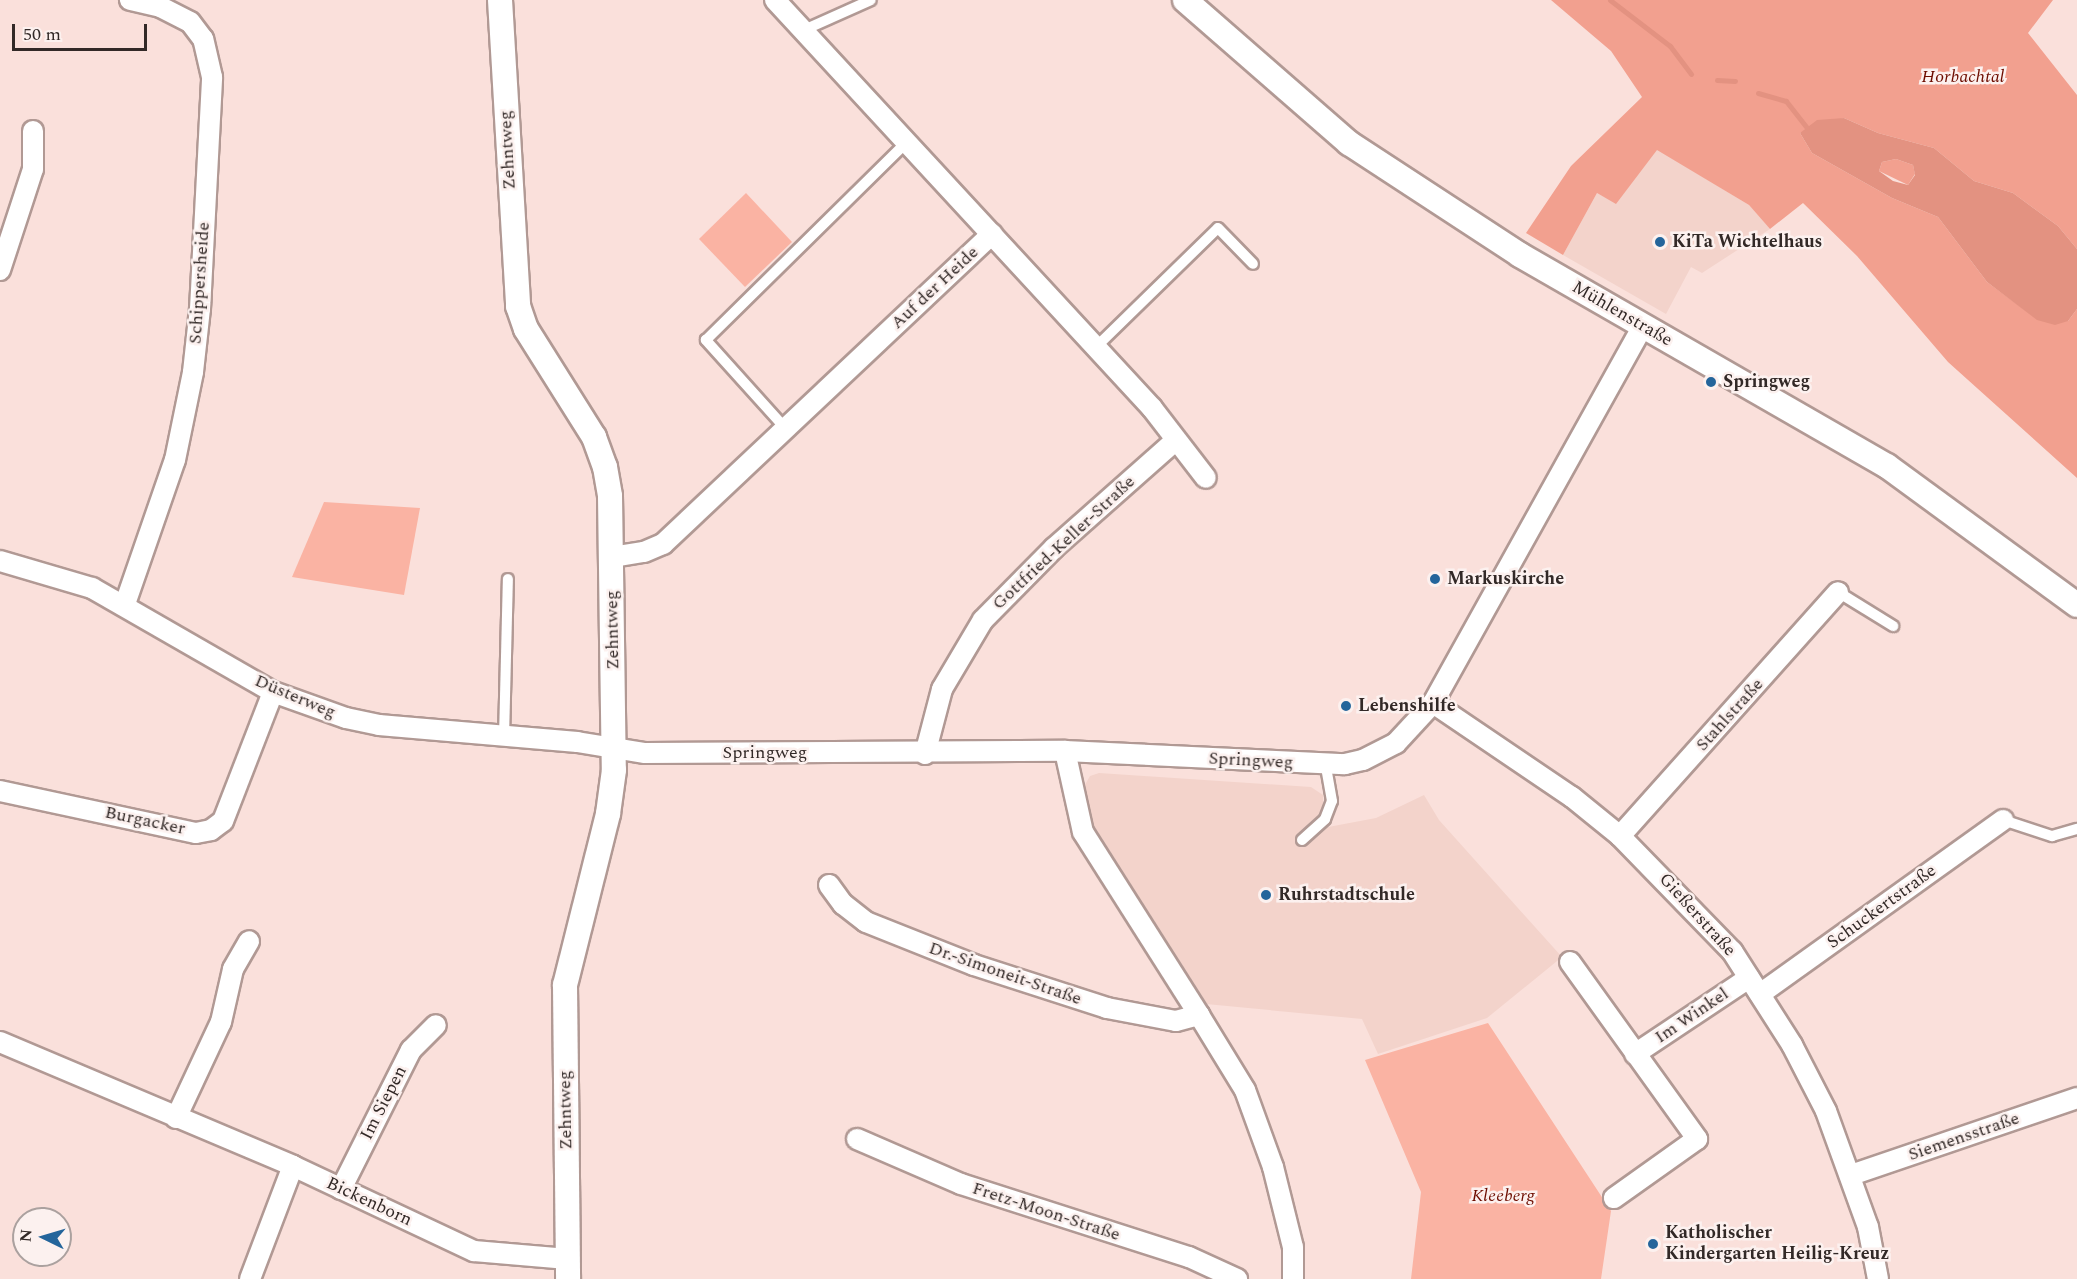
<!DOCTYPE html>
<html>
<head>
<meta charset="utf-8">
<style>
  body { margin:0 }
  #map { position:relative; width:2077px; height:1279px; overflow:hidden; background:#fae0db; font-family:Spectral,serif }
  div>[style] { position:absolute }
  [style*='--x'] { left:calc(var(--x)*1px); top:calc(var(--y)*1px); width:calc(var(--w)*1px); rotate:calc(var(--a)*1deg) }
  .built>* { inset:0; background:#f3d3cb }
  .green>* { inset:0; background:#fab3a3 }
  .forest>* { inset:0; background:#f2a08f }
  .water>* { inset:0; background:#e39281 }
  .stream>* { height:5px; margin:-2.5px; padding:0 2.5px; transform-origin:2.5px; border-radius:2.5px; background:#e39281 }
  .roads { filter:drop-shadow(2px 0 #b19994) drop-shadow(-2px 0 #b19994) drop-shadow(0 2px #b19994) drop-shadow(0 -2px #b19994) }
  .service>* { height:10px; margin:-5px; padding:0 5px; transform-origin:5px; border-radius:5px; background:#fff }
  .minor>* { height:20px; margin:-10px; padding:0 10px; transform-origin:10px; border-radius:10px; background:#fff }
  .tertiary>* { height:24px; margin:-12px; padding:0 12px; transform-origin:12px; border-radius:12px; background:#fff }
  .dots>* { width:16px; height:16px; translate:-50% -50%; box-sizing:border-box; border:3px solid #fcf1ef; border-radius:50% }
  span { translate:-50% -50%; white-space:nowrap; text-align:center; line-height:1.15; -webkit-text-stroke:5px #fcf1ef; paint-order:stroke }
  .park-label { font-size:18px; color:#6e0d00; font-style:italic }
  .street-label { font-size:18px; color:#322927 }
  .poi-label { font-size:18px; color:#322927; font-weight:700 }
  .left { translate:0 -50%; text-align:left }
  .north { position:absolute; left:12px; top:1207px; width:60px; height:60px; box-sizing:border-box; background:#fcf1ef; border:2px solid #aba19f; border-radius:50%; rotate:275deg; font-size:16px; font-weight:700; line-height:24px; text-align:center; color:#322927 }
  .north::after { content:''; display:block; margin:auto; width:21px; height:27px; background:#24659b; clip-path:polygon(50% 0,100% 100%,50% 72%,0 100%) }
  .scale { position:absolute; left:12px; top:24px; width:135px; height:27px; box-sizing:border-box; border:3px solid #322927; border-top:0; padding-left:8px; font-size:18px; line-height:21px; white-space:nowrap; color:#322927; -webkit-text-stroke:4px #fcf1ef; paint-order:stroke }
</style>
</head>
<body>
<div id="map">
  <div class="built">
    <div style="clip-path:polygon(1657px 149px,1749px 205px,1770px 229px,1702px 273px,1691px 267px,1666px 314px,1563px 255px,1597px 193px,1616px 203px)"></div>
    <div style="clip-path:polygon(1099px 773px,1311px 787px,1323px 795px,1323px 828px,1376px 818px,1424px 795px,1439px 820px,1562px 957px,1487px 1018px,1378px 1054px,1362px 1019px,1206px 1004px,1094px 831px,1082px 790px,1090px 776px)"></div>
  </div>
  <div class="green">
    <div style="clip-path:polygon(746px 193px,792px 242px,745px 287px,699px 239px)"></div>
    <div style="clip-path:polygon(324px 502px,420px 508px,404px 595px,292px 577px)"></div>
    <div style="clip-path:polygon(1488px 1023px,1611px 1211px,1601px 1279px,1411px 1279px,1421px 1192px,1365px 1060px)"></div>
  </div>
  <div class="forest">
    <div style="clip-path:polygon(1551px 0,2053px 0,2028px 33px,2077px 95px,2077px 249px,2058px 226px,2013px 193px,1974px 181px,1934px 148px,1878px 133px,1844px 118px,1800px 133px,1812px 153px,1892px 198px,1938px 217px,1987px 282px,2037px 319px,2068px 321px,2077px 309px,2077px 478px,1948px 362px,1857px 256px,1803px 203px,1770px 229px,1749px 205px,1657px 150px,1616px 204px,1597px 193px,1563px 255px,1526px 233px,1571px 166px,1642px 97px,1611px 51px)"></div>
    <div style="clip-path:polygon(1896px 159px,1913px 165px,1915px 174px,1908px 185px,1879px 171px,1882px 162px)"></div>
  </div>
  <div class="water">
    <div style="clip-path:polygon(evenodd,1844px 118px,1878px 133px,1934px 148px,1974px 181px,2013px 193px,2058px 226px,2077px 249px,2077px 309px,2068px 321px,2055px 325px,2037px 320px,1987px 282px,1938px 217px,1892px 198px,1812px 153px,1800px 133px,1817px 120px,1844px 118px,1896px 159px,1913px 165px,1915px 175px,1908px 185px,1893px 181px,1879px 171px,1882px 162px,1896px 159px)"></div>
  </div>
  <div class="stream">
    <div style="--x:1610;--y:0;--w:76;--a:37.5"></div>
    <div style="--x:1670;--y:46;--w:35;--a:53"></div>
    <div style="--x:1717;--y:80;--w:18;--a:3"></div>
    <div style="--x:1758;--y:93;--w:29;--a:16"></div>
    <div style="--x:1786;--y:101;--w:34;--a:52"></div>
  </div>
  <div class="roads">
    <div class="service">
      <div style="--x:804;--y:30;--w:73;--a:-24.1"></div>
      <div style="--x:1096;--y:347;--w:170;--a:-44.3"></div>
      <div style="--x:1218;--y:228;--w:50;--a:45.8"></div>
      <div style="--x:786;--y:429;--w:120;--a:-132"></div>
      <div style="--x:706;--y:340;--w:284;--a:-44.6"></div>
      <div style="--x:1838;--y:592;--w:65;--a:31.7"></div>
      <div style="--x:504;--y:738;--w:159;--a:-88.6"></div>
      <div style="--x:2003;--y:820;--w:52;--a:18.1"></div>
      <div style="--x:2052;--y:836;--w:26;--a:-16"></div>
      <div style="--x:1302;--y:840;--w:31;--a:-42"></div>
      <div style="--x:1325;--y:819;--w:19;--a:-69"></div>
      <div style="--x:1332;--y:801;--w:36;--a:-100"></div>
    </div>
    <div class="minor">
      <div style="--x:775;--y:0;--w:556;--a:47.26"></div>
      <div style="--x:1152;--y:408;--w:88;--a:52.4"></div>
      <div style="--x:0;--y:270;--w:106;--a:-71.9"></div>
      <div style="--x:33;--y:169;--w:38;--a:-90"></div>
      <div style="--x:612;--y:557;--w:32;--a:-9"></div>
      <div style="--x:644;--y:552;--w:21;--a:-23"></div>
      <div style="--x:663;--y:544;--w:452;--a:-43.3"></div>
      <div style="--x:0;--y:561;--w:96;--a:16.4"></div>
      <div style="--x:92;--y:588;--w:209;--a:29.9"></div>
      <div style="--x:273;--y:692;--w:77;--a:19.6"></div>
      <div style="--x:346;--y:718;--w:34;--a:12"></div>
      <div style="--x:379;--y:725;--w:199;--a:4.9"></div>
      <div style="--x:577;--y:742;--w:69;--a:9.2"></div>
      <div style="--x:645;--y:753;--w:420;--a:-0.3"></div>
      <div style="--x:1065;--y:751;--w:280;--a:2.7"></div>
      <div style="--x:1345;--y:764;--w:18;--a:-13"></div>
      <div style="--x:1363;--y:760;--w:37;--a:-27"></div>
      <div style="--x:1396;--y:743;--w:54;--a:-47.2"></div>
      <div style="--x:1433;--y:703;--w:432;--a:-60.9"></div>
      <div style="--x:125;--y:604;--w:152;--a:-70.9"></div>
      <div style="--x:175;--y:460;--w:90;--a:-78.4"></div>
      <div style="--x:193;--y:372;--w:63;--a:-83.7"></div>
      <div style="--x:200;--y:309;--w:232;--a:-87"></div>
      <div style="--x:212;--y:77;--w:39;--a:-103"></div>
      <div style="--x:203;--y:39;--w:21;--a:-127"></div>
      <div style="--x:190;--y:22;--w:33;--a:-153"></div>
      <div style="--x:161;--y:7;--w:32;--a:-167"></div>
      <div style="--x:1433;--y:703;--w:168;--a:34.1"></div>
      <div style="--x:1572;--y:797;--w:62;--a:39.1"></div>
      <div style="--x:1620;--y:836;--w:161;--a:45.8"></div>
      <div style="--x:1732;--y:951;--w:112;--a:57.4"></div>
      <div style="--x:1792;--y:1045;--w:74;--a:62.7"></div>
      <div style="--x:1826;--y:1111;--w:123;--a:70.1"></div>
      <div style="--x:1868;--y:1227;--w:53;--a:79.1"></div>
      <div style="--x:1065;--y:751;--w:83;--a:77.5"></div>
      <div style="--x:1083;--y:832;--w:217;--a:57.6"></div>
      <div style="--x:925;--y:754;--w:67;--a:-75.3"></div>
      <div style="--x:942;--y:689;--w:80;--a:-59.3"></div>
      <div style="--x:983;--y:620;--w:101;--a:-45.4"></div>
      <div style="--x:1054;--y:548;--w:162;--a:-41.5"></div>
      <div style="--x:0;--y:791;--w:200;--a:12.1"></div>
      <div style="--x:196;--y:833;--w:15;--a:-11"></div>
      <div style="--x:211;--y:830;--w:15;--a:-37"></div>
      <div style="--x:223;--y:821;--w:138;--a:-68.8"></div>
      <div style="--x:1620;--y:836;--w:327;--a:-48.2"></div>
      <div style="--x:829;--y:885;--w:24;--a:54"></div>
      <div style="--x:843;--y:904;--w:29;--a:38"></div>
      <div style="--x:866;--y:922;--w:116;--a:21.7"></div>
      <div style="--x:974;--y:965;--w:140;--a:17.9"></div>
      <div style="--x:1107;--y:1008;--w:70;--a:10.7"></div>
      <div style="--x:1176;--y:1021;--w:24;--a:-15"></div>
      <div style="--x:1199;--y:1015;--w:88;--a:58.5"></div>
      <div style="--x:1245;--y:1090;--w:82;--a:70"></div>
      <div style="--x:1273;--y:1167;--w:82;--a:76"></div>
      <div style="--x:1293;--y:1247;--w:32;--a:90"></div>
      <div style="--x:1570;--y:962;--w:218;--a:54.3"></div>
      <div style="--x:1697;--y:1139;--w:102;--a:144.6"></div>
      <div style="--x:1760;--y:994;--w:299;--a:-35.6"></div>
      <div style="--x:0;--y:1042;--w:318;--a:22.9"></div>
      <div style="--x:293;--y:1166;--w:200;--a:25.2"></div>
      <div style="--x:474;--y:1251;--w:94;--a:4.9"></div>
      <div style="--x:1635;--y:1054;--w:137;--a:-33.7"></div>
      <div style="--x:176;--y:1118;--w:106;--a:-64.9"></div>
      <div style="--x:221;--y:1022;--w:54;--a:-77.2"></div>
      <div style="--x:233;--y:969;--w:32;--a:-60"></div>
      <div style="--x:857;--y:1139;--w:113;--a:23.4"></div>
      <div style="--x:961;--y:1184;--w:239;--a:17.8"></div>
      <div style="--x:1189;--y:1257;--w:53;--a:24.6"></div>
      <div style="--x:1851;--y:1175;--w:239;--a:-18.8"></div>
      <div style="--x:341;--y:1189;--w:156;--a:-63.3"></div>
      <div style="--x:411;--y:1050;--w:35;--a:-45"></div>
      <div style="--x:250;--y:1279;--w:121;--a:-69.2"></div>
    </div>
    <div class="tertiary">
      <div style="--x:500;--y:0;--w:307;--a:86.6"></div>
      <div style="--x:518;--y:306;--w:24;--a:71"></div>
      <div style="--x:526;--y:329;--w:128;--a:57.8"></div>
      <div style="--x:594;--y:437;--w:32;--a:70"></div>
      <div style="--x:605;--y:467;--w:29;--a:80"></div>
      <div style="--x:610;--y:496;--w:274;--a:89.2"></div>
      <div style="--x:614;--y:770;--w:44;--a:97.8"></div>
      <div style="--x:608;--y:814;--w:176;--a:104.1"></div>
      <div style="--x:565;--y:985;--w:294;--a:89.4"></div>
      <div style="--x:1185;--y:0;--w:218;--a:41.1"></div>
      <div style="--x:1349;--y:143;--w:204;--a:33.2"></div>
      <div style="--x:1520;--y:255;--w:423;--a:29.9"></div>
      <div style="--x:1887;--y:466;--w:235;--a:36.2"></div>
    </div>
  </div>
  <div class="dots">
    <div style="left:1660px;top:242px;background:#24659b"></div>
    <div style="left:1711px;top:382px;background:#24659b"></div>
    <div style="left:1435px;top:579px;background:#24659b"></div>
    <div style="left:1346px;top:706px;background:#24659b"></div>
    <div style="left:1266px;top:895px;background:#24659b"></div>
    <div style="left:1653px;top:1244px;background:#24659b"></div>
  </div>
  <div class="park-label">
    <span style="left:1963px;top:77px">Horbachtal</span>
    <span style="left:1503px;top:1196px">Kleeberg</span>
  </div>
  <div class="street-label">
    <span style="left:508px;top:150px;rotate:-93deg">Zehntweg</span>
    <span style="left:200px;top:283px;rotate:-86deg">Schippersheide</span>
    <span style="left:935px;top:288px;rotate:-43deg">Auf der Heide</span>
    <span style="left:1622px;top:314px;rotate:30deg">Mühlenstraße</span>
    <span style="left:1064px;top:543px;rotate:-43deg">Gottfried-Keller-Straße</span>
    <span style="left:613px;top:630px;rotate:-91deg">Zehntweg</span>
    <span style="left:295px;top:697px;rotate:23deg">Düsterweg</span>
    <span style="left:1730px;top:715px;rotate:-48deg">Stahlstraße</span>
    <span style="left:765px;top:753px">Springweg</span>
    <span style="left:1251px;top:761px;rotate:3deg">Springweg</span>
    <span style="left:145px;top:821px;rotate:12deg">Burgacker</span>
    <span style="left:1882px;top:907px;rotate:-36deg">Schuckertstraße</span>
    <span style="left:1697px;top:915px;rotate:48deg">Gießerstraße</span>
    <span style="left:1005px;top:974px;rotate:19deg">Dr.-Simoneit-Straße</span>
    <span style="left:1692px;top:1016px;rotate:-34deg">Im Winkel</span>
    <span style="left:384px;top:1103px;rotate:-63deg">Im Siepen</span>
    <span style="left:566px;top:1110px;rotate:-91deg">Zehntweg</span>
    <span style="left:1964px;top:1137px;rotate:-19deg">Siemensstraße</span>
    <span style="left:369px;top:1202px;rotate:25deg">Bickenborn</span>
    <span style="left:1046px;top:1212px;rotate:18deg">Fretz-Moon-Straße</span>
  </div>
  <div class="poi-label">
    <span class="left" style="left:1672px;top:242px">KiTa Wichtelhaus</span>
    <span class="left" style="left:1723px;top:382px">Springweg</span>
    <span class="left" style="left:1447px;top:579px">Markuskirche</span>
    <span class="left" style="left:1358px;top:706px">Lebenshilfe</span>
    <span class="left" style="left:1278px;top:895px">Ruhrstadtschule</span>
    <span class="left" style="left:1665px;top:1244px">Katholischer<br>Kindergarten Heilig-Kreuz</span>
  </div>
  <div class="north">N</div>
  <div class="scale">50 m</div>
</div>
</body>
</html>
